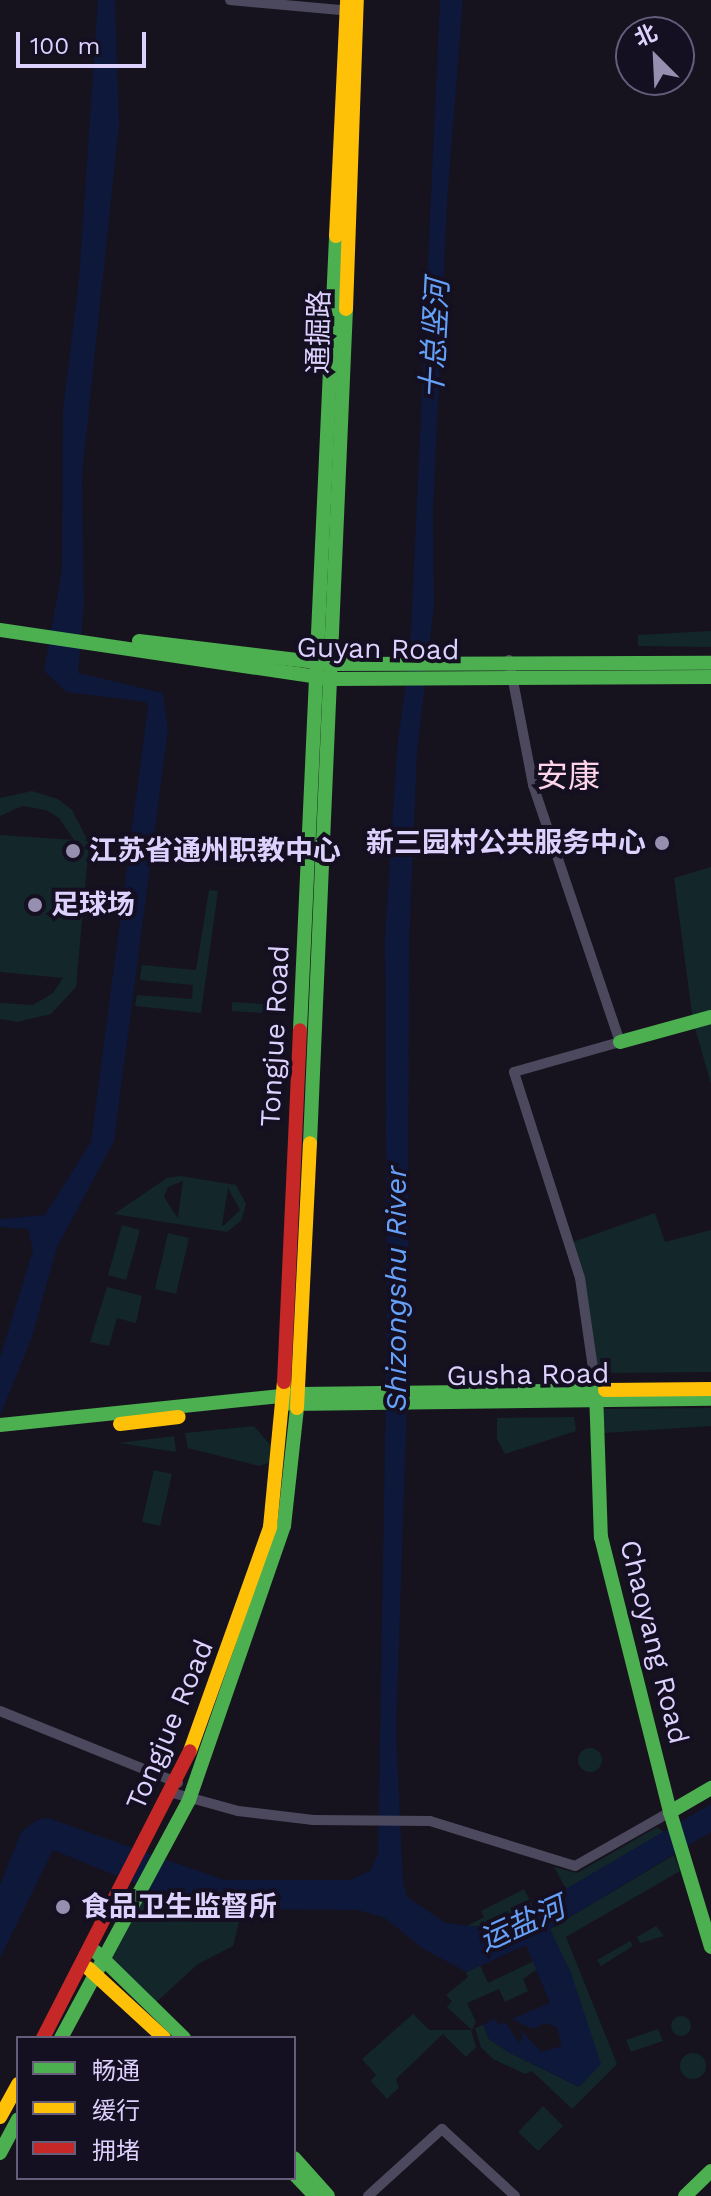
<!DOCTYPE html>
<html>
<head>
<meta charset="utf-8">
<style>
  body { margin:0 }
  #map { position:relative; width:711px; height:2196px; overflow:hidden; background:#16131e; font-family:"Work Sans","Noto Sans SC",sans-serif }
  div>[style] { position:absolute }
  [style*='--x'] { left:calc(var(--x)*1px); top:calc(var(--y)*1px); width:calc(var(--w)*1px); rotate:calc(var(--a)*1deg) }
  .green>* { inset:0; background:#13262a }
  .round { border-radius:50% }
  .water>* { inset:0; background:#0d183b }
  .street>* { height:10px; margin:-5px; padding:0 5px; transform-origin:5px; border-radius:5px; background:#4c495e }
  .fast>* { height:14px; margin:-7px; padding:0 7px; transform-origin:7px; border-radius:7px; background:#4caf50 }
  .slow>* { height:14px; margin:-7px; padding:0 7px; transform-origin:7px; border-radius:7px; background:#ffc107 }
  .jam>* { height:14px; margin:-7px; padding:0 7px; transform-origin:7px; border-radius:7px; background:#c62828 }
  .dots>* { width:22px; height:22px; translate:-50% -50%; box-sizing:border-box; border:4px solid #150f22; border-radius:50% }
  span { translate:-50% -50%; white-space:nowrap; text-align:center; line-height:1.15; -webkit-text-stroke:8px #150f22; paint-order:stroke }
  .street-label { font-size:28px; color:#dcd2fd }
  .poi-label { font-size:28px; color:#dcd2fd; font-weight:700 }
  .right { translate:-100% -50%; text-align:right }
  .left { translate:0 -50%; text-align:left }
  .water-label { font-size:30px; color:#65a1f8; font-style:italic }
  .quarter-label { font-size:32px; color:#fdd4e9 }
  .legend { position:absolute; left:16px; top:2036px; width:280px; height:144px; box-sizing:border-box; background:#150f22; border:2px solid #655d7a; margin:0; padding:10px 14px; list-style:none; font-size:24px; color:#dcd2fd }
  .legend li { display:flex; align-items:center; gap:16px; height:40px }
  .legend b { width:40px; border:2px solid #655d7a }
  .north { position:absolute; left:615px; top:16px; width:80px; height:80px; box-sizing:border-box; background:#150f22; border:2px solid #655d7a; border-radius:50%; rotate:336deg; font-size:22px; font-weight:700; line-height:32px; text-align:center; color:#dcd2fd }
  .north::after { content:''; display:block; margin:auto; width:28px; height:36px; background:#978faf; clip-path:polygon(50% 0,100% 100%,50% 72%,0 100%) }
  .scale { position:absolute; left:16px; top:32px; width:130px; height:36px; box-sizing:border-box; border:4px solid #dcd2fd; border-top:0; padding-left:10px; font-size:24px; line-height:28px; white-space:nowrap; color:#dcd2fd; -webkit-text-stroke:6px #150f22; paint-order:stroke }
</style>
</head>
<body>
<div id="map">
  <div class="green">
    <div style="clip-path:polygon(711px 631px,711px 647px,638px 646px,638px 635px)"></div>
    <div style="clip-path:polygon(32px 791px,58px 799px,72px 810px,89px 843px,76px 987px,51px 1014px,17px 1022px,0 1019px,0 1003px,33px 1005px,53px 993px,63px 978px,0 972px,0 835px,74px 840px,59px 818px,46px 810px,22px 806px,0 816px,0 798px)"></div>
    <div style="clip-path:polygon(711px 867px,711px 1084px,693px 1021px,674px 878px)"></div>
    <div style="clip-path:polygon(209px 890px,218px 891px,201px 1013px,135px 1006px,137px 995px,192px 999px,193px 985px,140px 980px,142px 965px,196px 970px)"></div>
    <div style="clip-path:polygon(232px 1002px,280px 1005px,279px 1014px,232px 1011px)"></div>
    <div style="clip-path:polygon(evenodd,181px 1176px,236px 1185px,246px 1204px,241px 1221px,227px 1232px,114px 1214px,167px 1178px,181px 1176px,183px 1181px,178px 1217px,177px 1217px,164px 1197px,168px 1187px,183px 1181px,181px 1176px,228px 1188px,240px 1210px,223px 1226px,222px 1225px,228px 1188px)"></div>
    <div style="clip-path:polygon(655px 1213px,665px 1242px,711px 1230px,711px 1372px,594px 1373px,570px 1243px)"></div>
    <div style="clip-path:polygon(122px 1225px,140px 1230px,126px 1280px,108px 1275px)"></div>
    <div style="clip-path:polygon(168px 1233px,189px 1238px,176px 1294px,155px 1289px)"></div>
    <div style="clip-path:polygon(107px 1287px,142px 1296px,136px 1323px,117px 1318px,109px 1346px,90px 1342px)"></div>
    <div style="clip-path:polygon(711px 1408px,711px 1426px,604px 1433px,604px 1409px)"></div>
    <div style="clip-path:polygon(574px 1417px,576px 1431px,505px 1454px,497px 1439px,497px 1418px)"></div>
    <div style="clip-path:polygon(254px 1426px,272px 1447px,272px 1462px,259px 1466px,188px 1448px,185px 1433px)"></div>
    <div style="clip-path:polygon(174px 1436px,176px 1452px,119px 1443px)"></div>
    <div style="clip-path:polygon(154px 1470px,172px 1474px,160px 1526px,142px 1522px)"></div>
    <div class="round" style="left:578px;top:1748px;width:24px;height:24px"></div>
    <div style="clip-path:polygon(657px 1827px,664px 1832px,566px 1889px,554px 1867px,577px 1873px)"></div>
    <div style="clip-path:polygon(674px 1855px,680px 1871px,566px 1937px,617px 2064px,572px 2109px,532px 2071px,525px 2074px,493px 2059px,481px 2047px,475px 2028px,483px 2025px,489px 2039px,508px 2052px,579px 2087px,550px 1929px)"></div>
    <div style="clip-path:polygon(524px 1889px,533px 1907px,499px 1925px,465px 1927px,484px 1917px,481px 1911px)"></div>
    <div style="clip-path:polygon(154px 1891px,242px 1910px,233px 1946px,198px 1964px,153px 2005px,104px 1956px,139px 1892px)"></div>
    <div style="clip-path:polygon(656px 1926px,664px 1936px,640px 1943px,637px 1937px)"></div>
    <div style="clip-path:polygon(630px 1941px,633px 1946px,601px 1966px,597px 1960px)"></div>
    <div style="clip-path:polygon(534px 1961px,537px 1969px,523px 1979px,528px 1991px,505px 2002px,499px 1989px,467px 2003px,476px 2022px,472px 2030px,447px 2007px,452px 2001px,446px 1995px,468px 1977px,466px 1972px,480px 1965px,488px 1983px)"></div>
    <div style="clip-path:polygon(413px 2014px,429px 2030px,471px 2030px,476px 2047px,466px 2057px,443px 2034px,396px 2079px,399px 2088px,387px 2099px,371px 2081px,376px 2075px,362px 2059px)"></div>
    <div class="round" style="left:671px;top:2016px;width:20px;height:20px"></div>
    <div style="clip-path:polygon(658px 2029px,663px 2041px,631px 2052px,626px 2040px)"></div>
    <div class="round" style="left:680px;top:2053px;width:26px;height:26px"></div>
    <div style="clip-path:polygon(543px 2106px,563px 2126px,538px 2151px,518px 2132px)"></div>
  </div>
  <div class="water">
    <div style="clip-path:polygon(98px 0,115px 0,119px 125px,82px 476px,84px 604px,78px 673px,163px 693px,168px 730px,114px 1141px,57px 1247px,32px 1337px,0 1416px,0 1358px,33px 1250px,28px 1229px,0 1227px,0 1219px,45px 1215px,91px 1142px,148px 706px,146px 702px,67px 692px,44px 671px,62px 569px,63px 408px,79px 279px)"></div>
    <div style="clip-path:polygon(440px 0,463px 0,447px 202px,433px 512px,434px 606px,417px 752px,409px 944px,408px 1374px,396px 1731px,403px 1881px,407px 1897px,446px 1923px,487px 1928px,540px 1904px,711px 1804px,711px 1832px,550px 1929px,571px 1973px,601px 2064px,579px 2087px,508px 2052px,489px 2039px,483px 2025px,494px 2019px,500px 2025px,505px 2022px,519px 2042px,523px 2040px,521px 2030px,541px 2052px,562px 2046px,557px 2027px,545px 2023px,533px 2029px,512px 2019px,550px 2003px,526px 1945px,467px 1972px,425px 1950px,385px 1918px,358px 1910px,224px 1909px,154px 1891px,53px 1850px,0 1958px,0 1885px,21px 1832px,37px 1820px,48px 1818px,224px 1880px,350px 1880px,370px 1871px,378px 1854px,387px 1324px,385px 936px,397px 749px,410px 651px)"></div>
  </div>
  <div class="street">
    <div style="--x:230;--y:0;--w:122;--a:5.2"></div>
    <div style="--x:509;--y:660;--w:127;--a:79.1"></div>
    <div style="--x:533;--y:785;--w:271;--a:71.3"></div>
    <div style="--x:596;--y:1389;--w:112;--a:-98.2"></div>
    <div style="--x:580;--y:1278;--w:216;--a:-107.8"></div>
    <div style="--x:514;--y:1072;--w:110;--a:-15.8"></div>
    <div style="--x:0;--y:1711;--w:192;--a:22"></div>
    <div style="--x:173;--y:1793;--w:67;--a:15.5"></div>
    <div style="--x:238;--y:1811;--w:76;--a:6.8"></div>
    <div style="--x:313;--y:1820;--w:117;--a:0.5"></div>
    <div style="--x:430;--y:1821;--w:152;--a:17.2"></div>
    <div style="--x:575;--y:1866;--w:109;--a:-29.6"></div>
    <div style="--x:368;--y:2196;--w:100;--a:-42.2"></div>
    <div style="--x:442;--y:2129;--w:99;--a:42.5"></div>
  </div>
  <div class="fast">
    <div style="--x:0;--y:630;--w:336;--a:8.4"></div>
    <div style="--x:332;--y:679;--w:379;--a:-0.3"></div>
    <div style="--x:139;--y:641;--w:195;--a:6.8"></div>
    <div style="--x:333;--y:664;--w:378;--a:-0.2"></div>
    <div style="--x:300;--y:1030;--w:795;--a:-87.4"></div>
    <div style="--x:620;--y:1042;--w:94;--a:-15.4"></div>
    <div style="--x:310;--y:1143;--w:835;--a:-87.53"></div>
    <div style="--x:596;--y:1390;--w:147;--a:88.1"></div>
    <div style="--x:601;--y:1537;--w:284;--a:75.9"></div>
    <div style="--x:670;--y:1812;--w:141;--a:73.1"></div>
    <div style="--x:291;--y:1404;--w:420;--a:-0.7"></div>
    <div style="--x:0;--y:1425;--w:300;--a:-5.9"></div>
    <div style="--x:298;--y:1394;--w:307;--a:-0.7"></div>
    <div style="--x:670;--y:1812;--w:48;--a:-30.3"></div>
    <div style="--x:96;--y:1952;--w:123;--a:44.3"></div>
    <div style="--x:61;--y:2038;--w:270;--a:-61.7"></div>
    <div style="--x:189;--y:1800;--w:290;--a:-70.9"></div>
    <div style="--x:284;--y:1526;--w:119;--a:-83.7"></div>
    <div style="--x:0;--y:2153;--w:38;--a:-62"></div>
    <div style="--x:294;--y:2158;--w:51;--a:48.2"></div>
    <div style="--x:294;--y:2174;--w:30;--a:46"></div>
    <div style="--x:685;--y:2196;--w:36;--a:-44"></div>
  </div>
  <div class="slow">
    <div style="--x:336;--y:236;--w:236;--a:-87.3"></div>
    <div style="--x:346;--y:309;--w:309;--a:-88"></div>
    <div style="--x:605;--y:1390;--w:106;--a:-0.5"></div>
    <div style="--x:297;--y:1408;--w:265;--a:-87.2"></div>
    <div style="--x:120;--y:1424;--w:59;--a:-6.8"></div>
    <div style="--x:190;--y:1751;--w:238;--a:-70.3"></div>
    <div style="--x:270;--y:1527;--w:146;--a:-84.5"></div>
    <div style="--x:88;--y:1968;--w:103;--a:42.6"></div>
    <div style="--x:0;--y:2117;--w:38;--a:-61"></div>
  </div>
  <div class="jam">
    <div style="--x:284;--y:1382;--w:352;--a:-87.4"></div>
    <div style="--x:43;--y:2038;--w:322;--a:-62.9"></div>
  </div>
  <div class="dots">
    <div style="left:662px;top:843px;background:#978faf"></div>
    <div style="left:73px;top:851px;background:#978faf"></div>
    <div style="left:35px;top:905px;background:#978faf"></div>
    <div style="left:63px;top:1907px;background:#978faf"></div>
  </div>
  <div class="street-label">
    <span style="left:319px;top:332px;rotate:-89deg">通掘路</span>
    <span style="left:378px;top:649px;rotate:1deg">Guyan Road</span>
    <span style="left:275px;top:1036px;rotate:-87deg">Tongjue Road</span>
    <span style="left:528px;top:1375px;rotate:-1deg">Gusha Road</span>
    <span style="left:654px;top:1642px;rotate:76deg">Chaoyang Road</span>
    <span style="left:170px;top:1725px;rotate:-67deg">Tongjue Road</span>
  </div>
  <div class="poi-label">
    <span class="right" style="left:646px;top:843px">新三园村公共服务中心</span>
    <span class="left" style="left:89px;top:851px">江苏省通州职教中心</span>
    <span class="left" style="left:51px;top:905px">足球场</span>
    <span class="left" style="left:81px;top:1907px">食品卫生监督所</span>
  </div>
  <div class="water-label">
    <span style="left:435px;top:339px;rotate:-87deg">十总竖河</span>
    <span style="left:396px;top:1289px;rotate:-90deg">Shizongshu River</span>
    <span style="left:522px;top:1924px;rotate:-24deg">运盐河</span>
  </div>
  <div class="quarter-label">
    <span style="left:568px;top:776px">安康</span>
  </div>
  <ul class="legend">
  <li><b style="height:10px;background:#4caf50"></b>畅通</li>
  <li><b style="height:10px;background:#ffc107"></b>缓行</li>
  <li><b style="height:10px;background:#c62828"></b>拥堵</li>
  </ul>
  <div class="north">北</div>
  <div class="scale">100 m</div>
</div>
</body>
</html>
